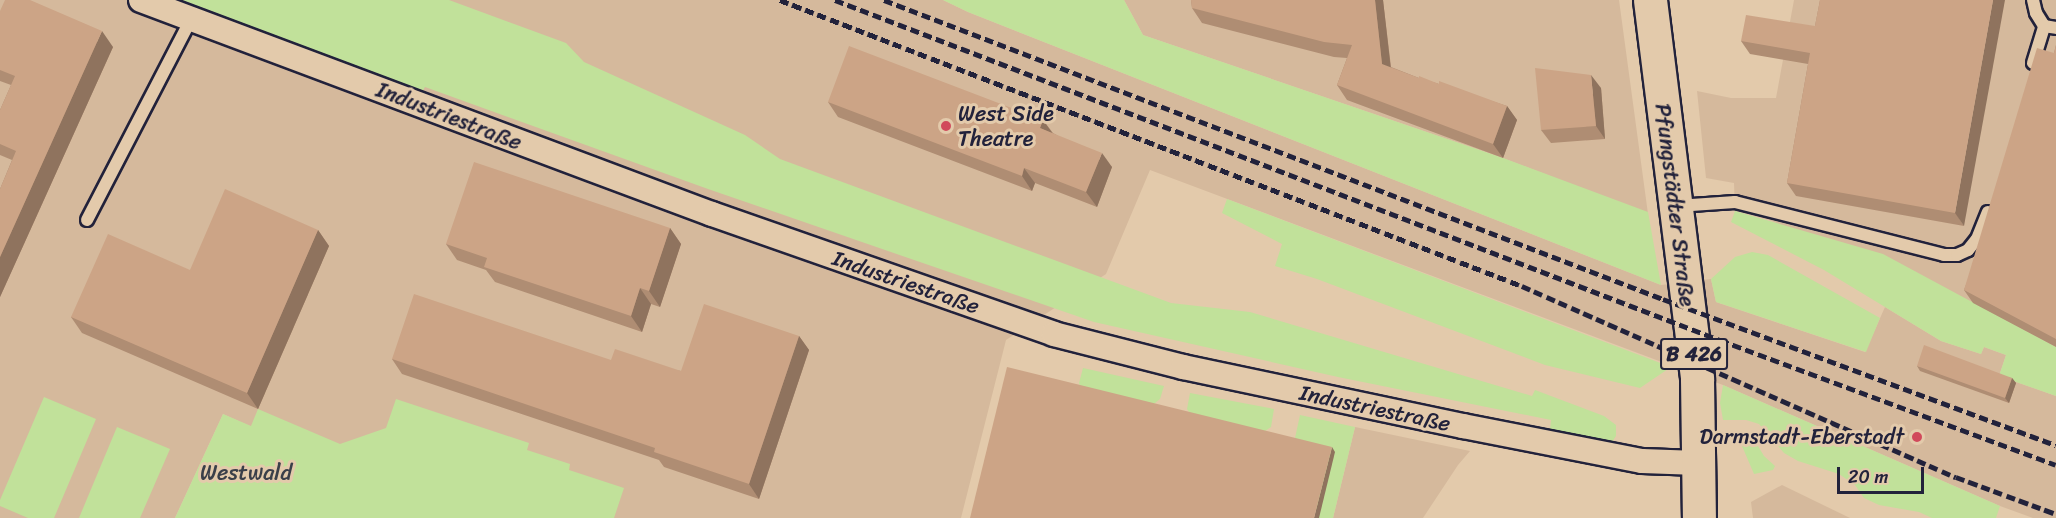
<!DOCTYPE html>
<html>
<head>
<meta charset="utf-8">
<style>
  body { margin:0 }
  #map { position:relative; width:2056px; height:518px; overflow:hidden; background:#e3caab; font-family:Sriracha,sans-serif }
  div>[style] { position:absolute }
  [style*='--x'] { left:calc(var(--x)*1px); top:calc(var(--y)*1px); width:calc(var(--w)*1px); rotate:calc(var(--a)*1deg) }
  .built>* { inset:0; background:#d5b99c }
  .green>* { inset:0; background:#c1e19a }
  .roads { filter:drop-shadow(2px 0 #22223b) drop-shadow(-2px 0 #22223b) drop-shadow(0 2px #22223b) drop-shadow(0 -2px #22223b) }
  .service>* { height:12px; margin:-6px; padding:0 6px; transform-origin:6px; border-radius:6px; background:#e3caab }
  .minor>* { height:24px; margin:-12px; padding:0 12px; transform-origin:12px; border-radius:12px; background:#e3caab }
  .primary>* { height:33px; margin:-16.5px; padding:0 16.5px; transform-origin:16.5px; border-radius:16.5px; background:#e3caab }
  .rail>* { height:4.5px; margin-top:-2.25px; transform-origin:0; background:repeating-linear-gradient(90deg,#22223b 0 9px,transparent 0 13.5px) }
  .wall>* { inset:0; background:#af8d73 }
  .shaded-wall>* { inset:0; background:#8f735e }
  .building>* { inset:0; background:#cca486 }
  .dots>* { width:16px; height:16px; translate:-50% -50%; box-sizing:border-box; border:3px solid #e3caab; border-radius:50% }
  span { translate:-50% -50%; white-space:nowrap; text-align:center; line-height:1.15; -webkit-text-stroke:6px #e3caab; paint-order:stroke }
  .shield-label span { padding:2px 4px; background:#e3caab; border:2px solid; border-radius:4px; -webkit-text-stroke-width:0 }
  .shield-label { font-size:21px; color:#22223b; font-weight:700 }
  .poi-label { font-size:22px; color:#22223b }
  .left { translate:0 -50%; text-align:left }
  .right { translate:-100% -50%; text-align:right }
  .street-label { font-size:22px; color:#22223b }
  .park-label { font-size:22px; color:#3a3f49 }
  .scale { position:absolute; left:1837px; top:467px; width:87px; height:27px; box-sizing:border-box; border:3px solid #22223b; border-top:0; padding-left:8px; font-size:18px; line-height:21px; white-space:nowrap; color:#22223b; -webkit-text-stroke:4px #e3caab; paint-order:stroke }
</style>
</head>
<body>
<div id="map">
  <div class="built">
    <div style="clip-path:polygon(0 0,943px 0,968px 12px,1661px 285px,1711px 279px,1716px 302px,1865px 352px,1885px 307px,1941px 341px,1981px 354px,1984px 347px,2006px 355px,1999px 376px,2056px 396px,2056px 518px,2033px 518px,2000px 506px,1723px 385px,1150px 170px,1106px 274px,1006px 340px,961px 518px,452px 518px,223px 414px,175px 518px,0 518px)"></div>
    <div style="clip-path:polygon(1124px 0,1619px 0,1648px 214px,1503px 158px,1143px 35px)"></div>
    <div style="clip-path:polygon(1794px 0,2056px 0,2056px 347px,1973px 303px,1769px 220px,1735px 211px,1734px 183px,1706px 178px,1697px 91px,1731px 98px,1776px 98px)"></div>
    <div style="clip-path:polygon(1355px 427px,1470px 451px,1458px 465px,1423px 518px,1333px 518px)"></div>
    <div style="clip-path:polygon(1782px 485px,1850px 518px,1753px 518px,1751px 502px)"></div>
  </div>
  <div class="green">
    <div style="clip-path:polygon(182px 0,449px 0,566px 43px,584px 62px,745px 135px,780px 159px,1171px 303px,1250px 312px,1532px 396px,1535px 390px,1604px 416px,1616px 425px,1616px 436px,1612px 442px,1550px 430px,1551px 420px,1338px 377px,1094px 322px,708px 189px,425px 87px,422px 92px)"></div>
    <div style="clip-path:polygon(943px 0,1124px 0,1143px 35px,1503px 158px,1648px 212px,1661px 285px,968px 12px)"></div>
    <div style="clip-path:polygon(1227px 199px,1671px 367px,1640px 388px,1545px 365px,1317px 279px,1275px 266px,1282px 244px,1222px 213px)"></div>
    <div style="clip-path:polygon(1735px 211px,1883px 254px,2056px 347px,2056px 396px,1999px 376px,2006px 355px,1984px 347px,1981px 354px,1941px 341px,1824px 270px,1731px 222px)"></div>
    <div style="clip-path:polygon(1752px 252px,1768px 255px,1880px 318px,1866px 352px,1716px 302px,1711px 279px,1735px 257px)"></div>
    <div style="clip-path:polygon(1083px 368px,1164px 386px,1160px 399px,1150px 407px,1081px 389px,1079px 383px)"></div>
    <div style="clip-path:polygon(1723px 385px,2000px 506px,1996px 518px,1932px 518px,1919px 512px,1879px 505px,1864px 498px,1855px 485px,1839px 474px,1798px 461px,1784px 453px,1759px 424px,1746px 420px,1723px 420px,1720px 403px)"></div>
    <div style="clip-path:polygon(1190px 393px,1274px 409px,1271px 427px,1262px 433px,1192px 416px,1187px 409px)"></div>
    <div style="clip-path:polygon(44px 397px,96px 419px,54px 518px,28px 518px,0 506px,0 500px)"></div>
    <div style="clip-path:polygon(396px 399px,529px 443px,527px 450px,570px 464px,569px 470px,624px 488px,614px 518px,175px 518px,223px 414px,251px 426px,258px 409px,340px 444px,386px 428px)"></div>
    <div style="clip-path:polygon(1300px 415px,1355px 427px,1333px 518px,1319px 518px,1295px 438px)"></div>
    <div style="clip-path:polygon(117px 427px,170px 449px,140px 518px,79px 518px)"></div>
    <div style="clip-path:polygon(1748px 440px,1755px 441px,1764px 456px,1775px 466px,1773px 470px,1754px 474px,1742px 446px)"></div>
  </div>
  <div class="roads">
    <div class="service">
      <div style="--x:2033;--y:0;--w:13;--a:77"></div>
      <div style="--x:2036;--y:13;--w:15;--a:58"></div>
      <div style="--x:2044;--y:26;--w:12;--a:9"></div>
      <div style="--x:2033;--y:63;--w:39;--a:-73"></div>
      <div style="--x:1677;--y:206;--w:58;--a:-3.9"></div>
      <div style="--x:1735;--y:202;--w:216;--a:14.2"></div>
      <div style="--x:1944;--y:255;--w:13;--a:0"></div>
      <div style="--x:1957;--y:255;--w:12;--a:-24"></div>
      <div style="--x:1968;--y:250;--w:14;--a:-51"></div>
      <div style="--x:1977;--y:239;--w:29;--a:-68"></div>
      <div style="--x:87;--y:220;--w:226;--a:-62.6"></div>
    </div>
    <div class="minor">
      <div style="--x:141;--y:0;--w:610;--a:20.55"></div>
      <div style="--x:712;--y:214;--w:362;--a:19.3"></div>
      <div style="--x:1054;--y:334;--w:133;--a:14.3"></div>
      <div style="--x:1183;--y:367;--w:286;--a:11.9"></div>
      <div style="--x:1463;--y:426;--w:182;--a:11.1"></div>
      <div style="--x:1642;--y:461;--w:56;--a:2"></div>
    </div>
    <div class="primary">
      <div style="--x:1650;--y:0;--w:382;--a:82.9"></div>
      <div style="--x:1697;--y:379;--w:139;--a:89.2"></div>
    </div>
  </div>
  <div class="rail">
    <div style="--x:780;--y:0;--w:795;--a:21.08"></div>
    <div style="--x:1522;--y:286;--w:474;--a:23.8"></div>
    <div style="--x:1956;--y:477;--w:107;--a:20.3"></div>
    <div style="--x:835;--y:0;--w:948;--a:21.02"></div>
    <div style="--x:1720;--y:340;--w:358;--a:20.4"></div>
    <div style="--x:884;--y:0;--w:834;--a:21"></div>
    <div style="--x:1663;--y:299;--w:419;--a:20.4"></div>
  </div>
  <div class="wall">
    <div style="clip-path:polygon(1191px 0,1383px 0,1391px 67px,1419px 78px,1439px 84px,1507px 106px,1517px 120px,1503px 158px,1347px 100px,1337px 85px,1347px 58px,1334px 57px,1202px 23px,1192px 8px)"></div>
    <div style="clip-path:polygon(1820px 0,1964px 226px,1796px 196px,1787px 183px,1808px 64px,1750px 54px,1741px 41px,1815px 26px)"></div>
    <div style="clip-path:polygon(0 11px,113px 47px,0 297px,0 189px,12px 160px,0 155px,0 110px,11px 85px,0 81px)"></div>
    <div style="clip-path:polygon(2056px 45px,2056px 347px,1973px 303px,1964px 290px,2054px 53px)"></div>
    <div style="clip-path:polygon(1601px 88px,1605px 139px,1551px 143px,1541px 130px)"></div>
    <div style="clip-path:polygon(828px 102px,1043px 120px,1053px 133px,1112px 167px,1097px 207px,1035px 183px,1032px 191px,838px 117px)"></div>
    <div style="clip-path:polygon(670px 228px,681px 244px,660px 307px,651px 304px,642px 332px,495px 282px,486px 270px,457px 260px,446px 244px)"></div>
    <div style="clip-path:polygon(318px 230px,329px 246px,258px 409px,82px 333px,71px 317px,190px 270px)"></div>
    <div style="clip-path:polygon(799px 336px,809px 350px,759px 499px,664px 467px,659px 460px,402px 374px,392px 359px,611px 360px,681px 371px)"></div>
    <div style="clip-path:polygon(1917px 366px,2012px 378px,2016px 383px,2009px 403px,1920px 371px)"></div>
  </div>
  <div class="shaded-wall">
    <div style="clip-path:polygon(1375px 0,1383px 0,1392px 79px,1382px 64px)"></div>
    <div style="clip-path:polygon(1993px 0,2005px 0,1964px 226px,1955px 213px)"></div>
    <div style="clip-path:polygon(102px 31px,113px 47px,0 297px,0 257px)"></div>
    <div style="clip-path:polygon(1591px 75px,1601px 88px,1605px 139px,1596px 126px)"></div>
    <div style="clip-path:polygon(1507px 106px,1517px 120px,1503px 158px,1493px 144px)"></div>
    <div style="clip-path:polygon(1043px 120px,1053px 134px,1040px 128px)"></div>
    <div style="clip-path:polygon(1102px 153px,1112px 167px,1097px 207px,1086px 192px)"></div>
    <div style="clip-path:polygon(1024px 168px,1035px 183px,1032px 191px,1022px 176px)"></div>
    <div style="clip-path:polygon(670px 228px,681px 244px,660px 307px,649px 291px)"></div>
    <div style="clip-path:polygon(318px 230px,329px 246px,258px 409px,247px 393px)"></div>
    <div style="clip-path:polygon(640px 288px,651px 304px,642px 332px,631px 316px)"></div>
    <div style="clip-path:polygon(799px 336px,809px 350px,759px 499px,749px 484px)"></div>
    <div style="clip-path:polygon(2012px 378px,2016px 383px,2009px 403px,2005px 398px)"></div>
    <div style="clip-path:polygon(1332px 447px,1335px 452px,1319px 518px,1314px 518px)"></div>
  </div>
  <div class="building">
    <div style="clip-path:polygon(5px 0,30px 0,102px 31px,0 257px,0 189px,16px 151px,0 144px,0 110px,15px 76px,0 70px,0 11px)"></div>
    <div style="clip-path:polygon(1191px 0,1375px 0,1382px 64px,1419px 78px,1419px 76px,1439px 84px,1439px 81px,1507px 106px,1493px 144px,1337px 85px,1352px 45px,1324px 42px,1192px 8px)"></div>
    <div style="clip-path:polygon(1820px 0,1993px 0,1955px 213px,1787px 183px,1810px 53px,1741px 41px,1746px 15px,1815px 26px)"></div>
    <div style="clip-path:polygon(2056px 45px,2056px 339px,1964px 290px,2037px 48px,2054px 53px)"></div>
    <div style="clip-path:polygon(849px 46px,1043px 120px,1040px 128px,1102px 153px,1086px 192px,1024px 168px,1022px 176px,828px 102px)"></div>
    <div style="clip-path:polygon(1535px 68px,1591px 75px,1596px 126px,1541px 130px)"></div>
    <div style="clip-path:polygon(474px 162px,670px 228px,649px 291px,640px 288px,631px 316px,484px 267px,487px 258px,446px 244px)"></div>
    <div style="clip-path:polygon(225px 189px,318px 230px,247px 393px,71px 317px,108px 234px,190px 270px)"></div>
    <div style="clip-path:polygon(414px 294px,611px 360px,615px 349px,681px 371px,704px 304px,799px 336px,749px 484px,654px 452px,655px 448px,392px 359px)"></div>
    <div style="clip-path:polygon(1924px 345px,2012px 378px,2005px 398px,1917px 366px)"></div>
    <div style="clip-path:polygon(1007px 367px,1332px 447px,1314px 518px,970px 518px)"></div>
  </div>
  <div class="dots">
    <div style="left:946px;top:126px;background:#d1495b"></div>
    <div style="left:1917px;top:437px;background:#d1495b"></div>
  </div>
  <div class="shield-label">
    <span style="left:1694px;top:354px">B 426</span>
  </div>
  <div class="poi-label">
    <span class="left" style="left:958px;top:126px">West Side<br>Theatre</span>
    <span class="right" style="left:1904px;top:437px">Darmstadt-Eberstadt</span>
  </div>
  <div class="street-label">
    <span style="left:449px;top:116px;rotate:21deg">Industriestraße</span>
    <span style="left:1675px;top:205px;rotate:83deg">Pfungstädter Straße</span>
    <span style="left:906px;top:282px;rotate:19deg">Industriestraße</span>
    <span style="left:1375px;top:408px;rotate:12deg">Industriestraße</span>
  </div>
  <div class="park-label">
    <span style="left:246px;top:473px">Westwald</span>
  </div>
  <div class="scale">20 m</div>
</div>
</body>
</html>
